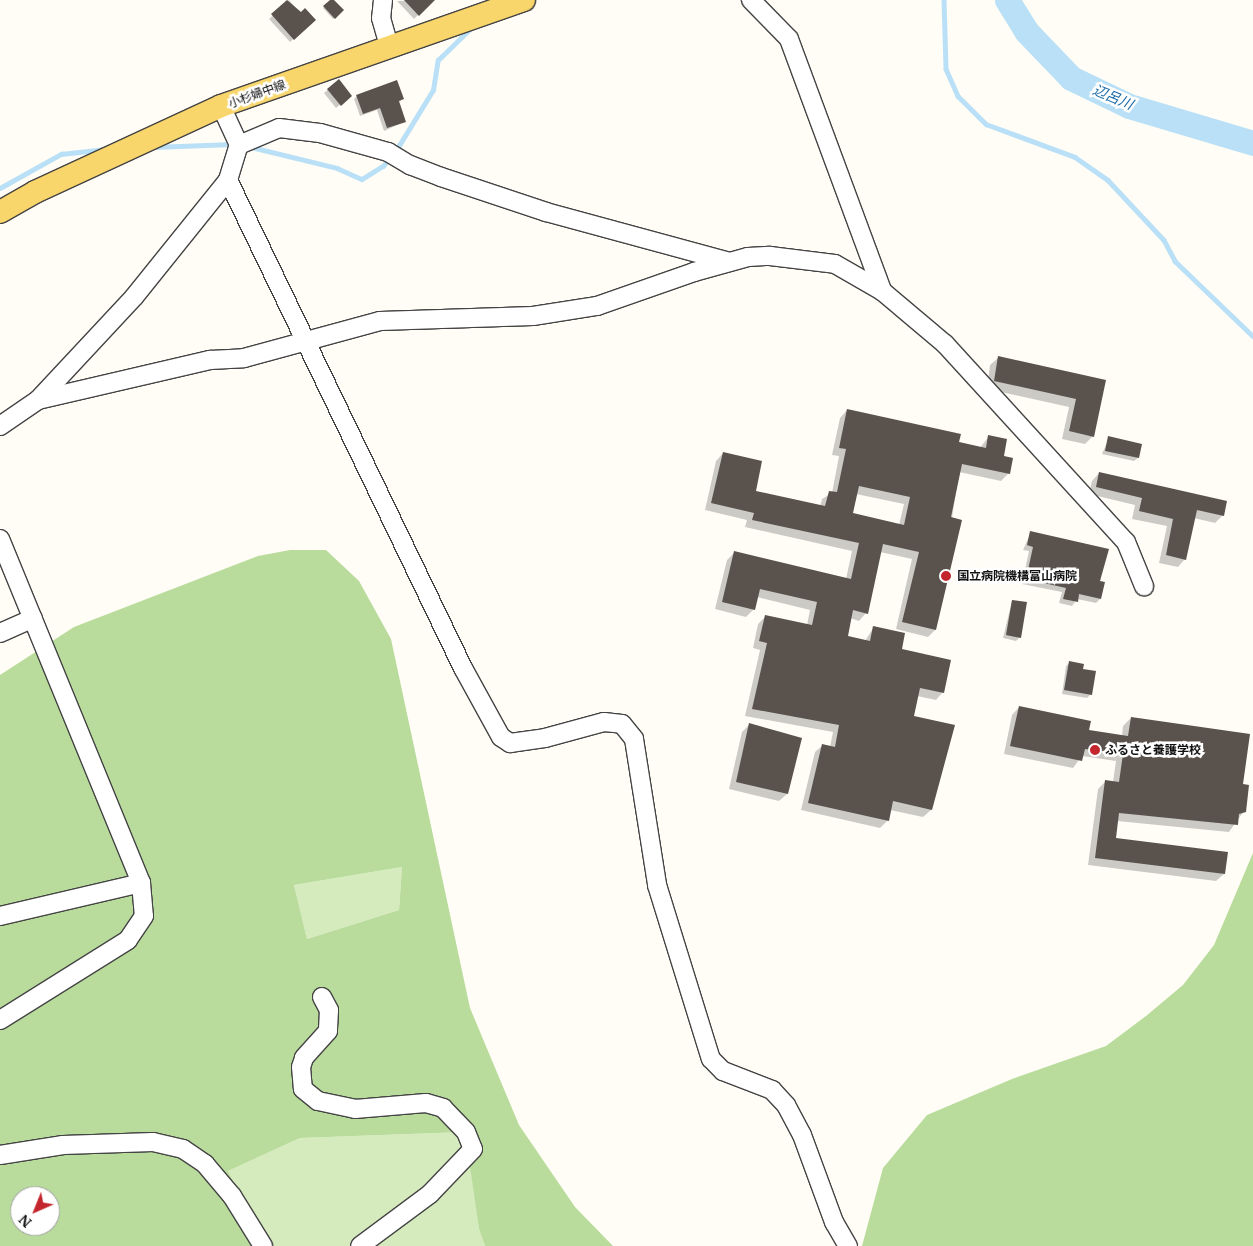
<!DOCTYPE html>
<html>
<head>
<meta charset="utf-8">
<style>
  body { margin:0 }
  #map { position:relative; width:1253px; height:1246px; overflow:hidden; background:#fffdf5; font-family:Merriweather,"Noto Sans JP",serif }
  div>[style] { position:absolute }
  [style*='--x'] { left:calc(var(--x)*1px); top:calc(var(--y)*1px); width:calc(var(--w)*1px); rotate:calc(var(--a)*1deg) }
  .green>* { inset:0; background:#d5ebbd }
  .forest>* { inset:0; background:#b9dc9c }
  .shadow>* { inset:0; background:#0003 }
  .stream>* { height:4.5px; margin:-2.25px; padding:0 2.25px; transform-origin:2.25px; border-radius:2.25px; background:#b9e0f7 }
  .river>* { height:25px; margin:-12.5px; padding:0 12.5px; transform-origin:12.5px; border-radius:12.5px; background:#b9e0f7 }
  .building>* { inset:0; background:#5a524d }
  .roads { filter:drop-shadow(1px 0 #444) drop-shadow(-1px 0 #444) drop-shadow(0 1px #444) drop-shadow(0 -1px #444) }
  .minor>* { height:18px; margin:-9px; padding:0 9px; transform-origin:9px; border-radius:9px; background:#fff }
  .major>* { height:22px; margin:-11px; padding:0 11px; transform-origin:11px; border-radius:11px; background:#f9d66b }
  .dots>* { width:14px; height:14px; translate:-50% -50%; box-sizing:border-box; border:2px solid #fff; border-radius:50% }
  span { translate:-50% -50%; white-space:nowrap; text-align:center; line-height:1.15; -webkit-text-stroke:5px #fff; paint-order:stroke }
  .street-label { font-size:12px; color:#111 }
  .poi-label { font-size:12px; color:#111; font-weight:700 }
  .left { translate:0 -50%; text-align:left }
  .water-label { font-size:14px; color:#1768a6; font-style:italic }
  .north { position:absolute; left:10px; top:1186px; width:50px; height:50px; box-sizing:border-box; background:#fff; border:1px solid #a0a0a0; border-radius:50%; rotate:224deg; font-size:14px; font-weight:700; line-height:20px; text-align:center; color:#111 }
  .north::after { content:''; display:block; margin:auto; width:18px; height:22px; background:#c4262e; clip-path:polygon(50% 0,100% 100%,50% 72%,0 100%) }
</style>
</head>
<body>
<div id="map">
  <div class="green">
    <div style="clip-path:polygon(402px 867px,399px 910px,307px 939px,294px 885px)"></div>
    <div style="clip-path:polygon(466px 1132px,479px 1229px,485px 1246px,266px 1246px,228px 1171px,300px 1138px)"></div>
  </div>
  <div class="forest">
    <div style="clip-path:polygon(evenodd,290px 550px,326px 550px,359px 581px,391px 639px,470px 1008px,519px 1125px,575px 1207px,613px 1246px,485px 1246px,479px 1229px,465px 1132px,300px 1138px,228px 1171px,266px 1246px,0 1246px,0 675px,74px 627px,258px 556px,290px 550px,402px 867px,399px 910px,307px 939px,294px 885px,402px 867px,290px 550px,20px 1196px,50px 1196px,50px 1226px,20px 1226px,20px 1196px)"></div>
    <div style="clip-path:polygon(1253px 853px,1253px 1246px,862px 1246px,883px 1168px,927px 1115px,1012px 1079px,1106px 1046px,1146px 1016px,1183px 985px,1214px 945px)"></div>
  </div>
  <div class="shadow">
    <div style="clip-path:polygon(289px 0,301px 14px,314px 20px,290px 42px,269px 19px)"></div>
    <div style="clip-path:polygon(333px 0,342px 10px,333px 19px,323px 8px)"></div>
    <div style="clip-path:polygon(428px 0,431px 2px,414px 19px,397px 1px)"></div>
    <div style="clip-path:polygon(338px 81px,347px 99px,336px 108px,324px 93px)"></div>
    <div style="clip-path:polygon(357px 96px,403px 99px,398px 102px,404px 122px,384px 131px,377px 110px,360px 116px,354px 99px)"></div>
    <div style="clip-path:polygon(998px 358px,1105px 381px,1093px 436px,1085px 444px,1062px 439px,1069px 407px,987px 389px,990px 365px)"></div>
    <div style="clip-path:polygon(evenodd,847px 410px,980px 448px,989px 436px,1009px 473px,1001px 481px,959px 472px,935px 630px,928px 637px,896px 629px,912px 559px,880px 552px,866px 613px,859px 621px,850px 618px,847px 637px,865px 641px,874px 627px,943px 692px,936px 700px,917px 696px,912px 716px,931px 810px,923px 817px,890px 810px,888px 820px,880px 828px,801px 810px,815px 752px,823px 745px,830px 747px,833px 732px,745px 716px,760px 650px,753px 648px,758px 624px,766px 616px,807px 625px,810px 610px,757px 597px,754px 609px,746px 617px,715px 609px,727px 560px,734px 553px,846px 579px,852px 551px,745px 527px,747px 520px,705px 510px,716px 461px,723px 453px,754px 492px,820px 507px,822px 499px,832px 493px,839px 456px,832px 455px,840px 418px,847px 410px,856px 494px,904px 504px,899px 525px,851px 514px,856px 494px)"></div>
    <div style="clip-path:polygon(1109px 438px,1138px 458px,1134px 461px,1102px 454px)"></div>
    <div style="clip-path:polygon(1099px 473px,1223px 515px,1215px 523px,1194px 518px,1185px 559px,1178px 567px,1159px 563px,1167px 526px,1132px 519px,1135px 505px,1089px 494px,1092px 481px)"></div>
    <div style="clip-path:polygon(1031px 532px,1099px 582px,1100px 599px,1096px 603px,1077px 599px,1072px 606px,1059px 603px,1062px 592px,1022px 584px,1029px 551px,1023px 550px)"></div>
    <div style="clip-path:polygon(1012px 601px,1020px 637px,1016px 641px,1003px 638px)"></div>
    <div style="clip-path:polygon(1069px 663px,1082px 670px,1091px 694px,1087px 698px,1062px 694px,1066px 666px)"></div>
    <div style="clip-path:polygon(1019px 707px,1087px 731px,1122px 736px,1123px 726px,1131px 718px,1242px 785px,1244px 811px,1229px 832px,1117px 821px,1114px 839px,1224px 874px,1216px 881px,1088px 865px,1098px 789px,1106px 781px,1113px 782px,1116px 761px,1082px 756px,1073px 768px,1004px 754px,1012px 715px)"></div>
    <div style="clip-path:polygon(749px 725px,787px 794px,779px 801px,729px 789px,742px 732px)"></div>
  </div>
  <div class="stream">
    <div style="--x:944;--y:0;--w:69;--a:88.3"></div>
    <div style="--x:946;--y:69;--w:30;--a:66"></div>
    <div style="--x:958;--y:96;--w:40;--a:45"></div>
    <div style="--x:986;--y:124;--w:95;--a:20.3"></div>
    <div style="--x:1075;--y:157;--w:40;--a:34.9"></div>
    <div style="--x:1108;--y:180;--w:82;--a:47"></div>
    <div style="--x:1164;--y:240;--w:24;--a:62"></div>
    <div style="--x:1175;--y:261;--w:108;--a:43.9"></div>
    <div style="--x:153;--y:147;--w:80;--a:-2.1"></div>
    <div style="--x:251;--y:147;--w:89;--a:13.7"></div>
    <div style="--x:337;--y:168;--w:27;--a:24"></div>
    <div style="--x:362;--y:179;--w:25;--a:-32"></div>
    <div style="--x:383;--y:166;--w:11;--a:-49"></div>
    <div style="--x:395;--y:152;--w:73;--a:-58.5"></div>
    <div style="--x:433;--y:90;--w:30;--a:-81"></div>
    <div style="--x:438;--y:60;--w:45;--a:-44.1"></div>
    <div style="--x:0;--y:188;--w:70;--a:-29.1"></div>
    <div style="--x:61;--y:154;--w:45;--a:-6.3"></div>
  </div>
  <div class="river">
    <div style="--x:1007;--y:0;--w:36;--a:58"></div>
    <div style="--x:1026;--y:31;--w:65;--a:46.2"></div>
    <div style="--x:1071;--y:78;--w:64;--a:25.8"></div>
    <div style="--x:1129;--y:106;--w:129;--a:16.6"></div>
  </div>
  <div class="building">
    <div style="clip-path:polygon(287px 0,301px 12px,305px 8px,316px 20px,294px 40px,271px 14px)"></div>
    <div style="clip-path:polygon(330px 0,334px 0,344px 10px,335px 19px,323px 6px)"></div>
    <div style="clip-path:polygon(404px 0,435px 0,419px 16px)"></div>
    <div style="clip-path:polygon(339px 79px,352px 96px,341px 106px,327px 89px)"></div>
    <div style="clip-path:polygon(397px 80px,404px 99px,399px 101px,406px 122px,387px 128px,380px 108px,363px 114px,356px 95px)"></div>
    <div style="clip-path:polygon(998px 356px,1106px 380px,1094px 437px,1069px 431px,1076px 399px,994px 381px)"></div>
    <div style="clip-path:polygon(evenodd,847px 409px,961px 434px,959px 442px,986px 448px,988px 435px,1007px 439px,1004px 456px,1013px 458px,1010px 474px,962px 464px,951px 517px,962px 520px,936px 630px,902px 622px,919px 552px,883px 544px,868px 614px,853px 610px,848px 636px,870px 641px,873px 626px,905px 633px,902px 649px,951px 660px,944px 693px,920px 688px,914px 716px,955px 725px,932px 810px,893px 801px,889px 821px,808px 803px,822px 744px,835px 747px,839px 725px,752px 709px,767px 643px,759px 641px,765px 615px,812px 625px,817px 602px,760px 589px,755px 610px,722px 602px,734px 551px,851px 579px,859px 543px,752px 520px,754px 513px,711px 503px,723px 452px,762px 461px,756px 491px,825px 506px,829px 491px,837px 492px,846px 449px,839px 448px,847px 409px,859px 486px,910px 497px,904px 525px,853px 513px,859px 486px)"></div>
    <div style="clip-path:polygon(1108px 436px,1142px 444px,1139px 458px,1105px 451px)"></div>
    <div style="clip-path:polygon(1099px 472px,1227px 501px,1224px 516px,1197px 510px,1186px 560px,1166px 555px,1173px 519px,1139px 511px,1142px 498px,1096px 487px)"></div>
    <div style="clip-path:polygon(1030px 531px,1109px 549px,1100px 581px,1105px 582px,1101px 599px,1079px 594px,1078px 602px,1063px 599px,1066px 588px,1026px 579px,1033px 547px,1027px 545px)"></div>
    <div style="clip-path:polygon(1012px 600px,1027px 602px,1021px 638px,1006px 635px)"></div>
    <div style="clip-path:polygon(1069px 661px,1084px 664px,1083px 669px,1096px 671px,1092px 695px,1064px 690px)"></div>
    <div style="clip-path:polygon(1019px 706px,1091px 721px,1089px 730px,1128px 736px,1131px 717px,1250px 734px,1243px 784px,1249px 785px,1246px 812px,1239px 814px,1238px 825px,1119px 813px,1116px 838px,1228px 852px,1225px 874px,1095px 858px,1105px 780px,1119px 782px,1123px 754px,1085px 749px,1082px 761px,1010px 746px)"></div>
    <div style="clip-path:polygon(749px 723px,802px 738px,788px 794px,736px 782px)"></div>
  </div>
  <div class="roads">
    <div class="minor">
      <div style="--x:383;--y:0;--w:18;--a:96"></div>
      <div style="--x:381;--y:18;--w:29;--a:74"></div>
      <div style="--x:751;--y:0;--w:54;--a:45.7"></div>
      <div style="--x:789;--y:39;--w:269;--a:69.7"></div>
      <div style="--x:239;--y:145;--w:43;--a:-23"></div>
      <div style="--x:279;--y:128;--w:41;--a:7"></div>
      <div style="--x:320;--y:133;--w:71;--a:15.6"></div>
      <div style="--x:388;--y:152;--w:26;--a:31"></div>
      <div style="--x:410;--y:165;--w:33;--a:21"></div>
      <div style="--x:441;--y:177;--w:111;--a:18.4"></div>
      <div style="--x:546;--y:212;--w:187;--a:15.2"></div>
      <div style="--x:228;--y:180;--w:542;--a:64.29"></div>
      <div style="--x:463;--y:668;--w:79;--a:61.2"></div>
      <div style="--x:501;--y:737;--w:11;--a:34"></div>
      <div style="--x:510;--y:743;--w:35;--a:-8"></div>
      <div style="--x:545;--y:738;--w:61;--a:-15.2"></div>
      <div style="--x:604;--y:722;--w:18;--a:6"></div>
      <div style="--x:622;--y:724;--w:19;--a:51"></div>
      <div style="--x:634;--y:739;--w:148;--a:81"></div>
      <div style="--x:657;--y:885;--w:182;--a:72.8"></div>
      <div style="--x:711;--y:1059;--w:17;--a:45"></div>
      <div style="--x:723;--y:1071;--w:53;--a:21.2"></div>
      <div style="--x:772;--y:1090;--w:21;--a:47"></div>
      <div style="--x:786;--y:1105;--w:34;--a:62"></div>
      <div style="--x:802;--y:1135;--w:93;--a:69.8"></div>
      <div style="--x:834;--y:1222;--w:28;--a:60"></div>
      <div style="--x:38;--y:400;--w:177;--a:-13.1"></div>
      <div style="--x:210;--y:360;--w:34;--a:-3"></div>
      <div style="--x:244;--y:358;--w:141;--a:-15.2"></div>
      <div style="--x:380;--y:321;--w:153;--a:-1.9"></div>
      <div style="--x:533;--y:316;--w:65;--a:-8.9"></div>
      <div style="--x:597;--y:306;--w:103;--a:-19.3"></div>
      <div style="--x:694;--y:272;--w:56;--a:-15.5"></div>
      <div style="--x:748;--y:257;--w:22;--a:-3"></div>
      <div style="--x:770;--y:256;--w:65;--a:7"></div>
      <div style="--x:835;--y:264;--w:54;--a:29.9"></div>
      <div style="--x:882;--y:291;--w:82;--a:40.1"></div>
      <div style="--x:945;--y:344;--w:268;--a:47.6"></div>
      <div style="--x:1126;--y:542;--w:48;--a:67.8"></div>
      <div style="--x:0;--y:426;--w:46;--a:-34.4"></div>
      <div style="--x:38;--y:400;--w:141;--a:-47"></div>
      <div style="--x:134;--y:297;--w:150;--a:-51.2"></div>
      <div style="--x:228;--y:180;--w:37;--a:-73"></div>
      <div style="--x:239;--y:145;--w:43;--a:-114.8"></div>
      <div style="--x:0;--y:539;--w:372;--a:67.7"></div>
      <div style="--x:141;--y:883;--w:33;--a:85"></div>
      <div style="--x:144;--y:916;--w:29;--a:124"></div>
      <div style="--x:128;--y:940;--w:151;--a:148"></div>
      <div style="--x:0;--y:633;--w:36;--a:-24"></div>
      <div style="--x:0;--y:916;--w:145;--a:-13.2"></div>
      <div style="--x:322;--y:997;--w:15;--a:62"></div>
      <div style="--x:329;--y:1010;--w:21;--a:93"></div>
      <div style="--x:328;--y:1031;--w:36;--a:132"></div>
      <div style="--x:304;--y:1058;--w:9;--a:108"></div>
      <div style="--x:301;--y:1067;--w:22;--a:85"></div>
      <div style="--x:303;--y:1089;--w:19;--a:39"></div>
      <div style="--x:318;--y:1101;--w:38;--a:12"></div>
      <div style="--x:355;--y:1109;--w:71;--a:-4.8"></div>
      <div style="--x:426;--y:1103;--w:18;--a:16"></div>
      <div style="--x:443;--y:1108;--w:33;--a:46"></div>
      <div style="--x:466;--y:1132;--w:18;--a:68"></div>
      <div style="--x:473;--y:1149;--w:62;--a:133.7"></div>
      <div style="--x:430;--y:1194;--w:87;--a:143.4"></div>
      <div style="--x:0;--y:1155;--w:64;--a:-9"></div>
      <div style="--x:63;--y:1145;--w:90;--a:-1.9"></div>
      <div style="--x:153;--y:1142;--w:31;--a:13"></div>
      <div style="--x:183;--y:1149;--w:27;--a:34"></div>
      <div style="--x:205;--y:1164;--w:42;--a:49.8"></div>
      <div style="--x:232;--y:1196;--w:59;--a:58.2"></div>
    </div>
    <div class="major">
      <div style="--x:0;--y:212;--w:40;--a:-29.7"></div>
      <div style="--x:35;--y:192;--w:205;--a:-24.8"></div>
      <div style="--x:221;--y:106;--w:321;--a:-19.3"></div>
    </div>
  </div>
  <div class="dots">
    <div style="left:946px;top:576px;background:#c4262e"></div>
    <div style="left:1095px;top:750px;background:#c4262e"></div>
  </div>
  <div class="street-label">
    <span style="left:257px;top:94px;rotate:-20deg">小杉婦中線</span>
  </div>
  <div class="poi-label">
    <span class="left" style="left:957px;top:576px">国立病院機構富山病院</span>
    <span class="left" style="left:1105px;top:750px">ふるさと養護学校</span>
  </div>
  <div class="water-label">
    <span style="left:1113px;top:97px;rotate:23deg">辺呂川</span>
  </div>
  <div class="north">N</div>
</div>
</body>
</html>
